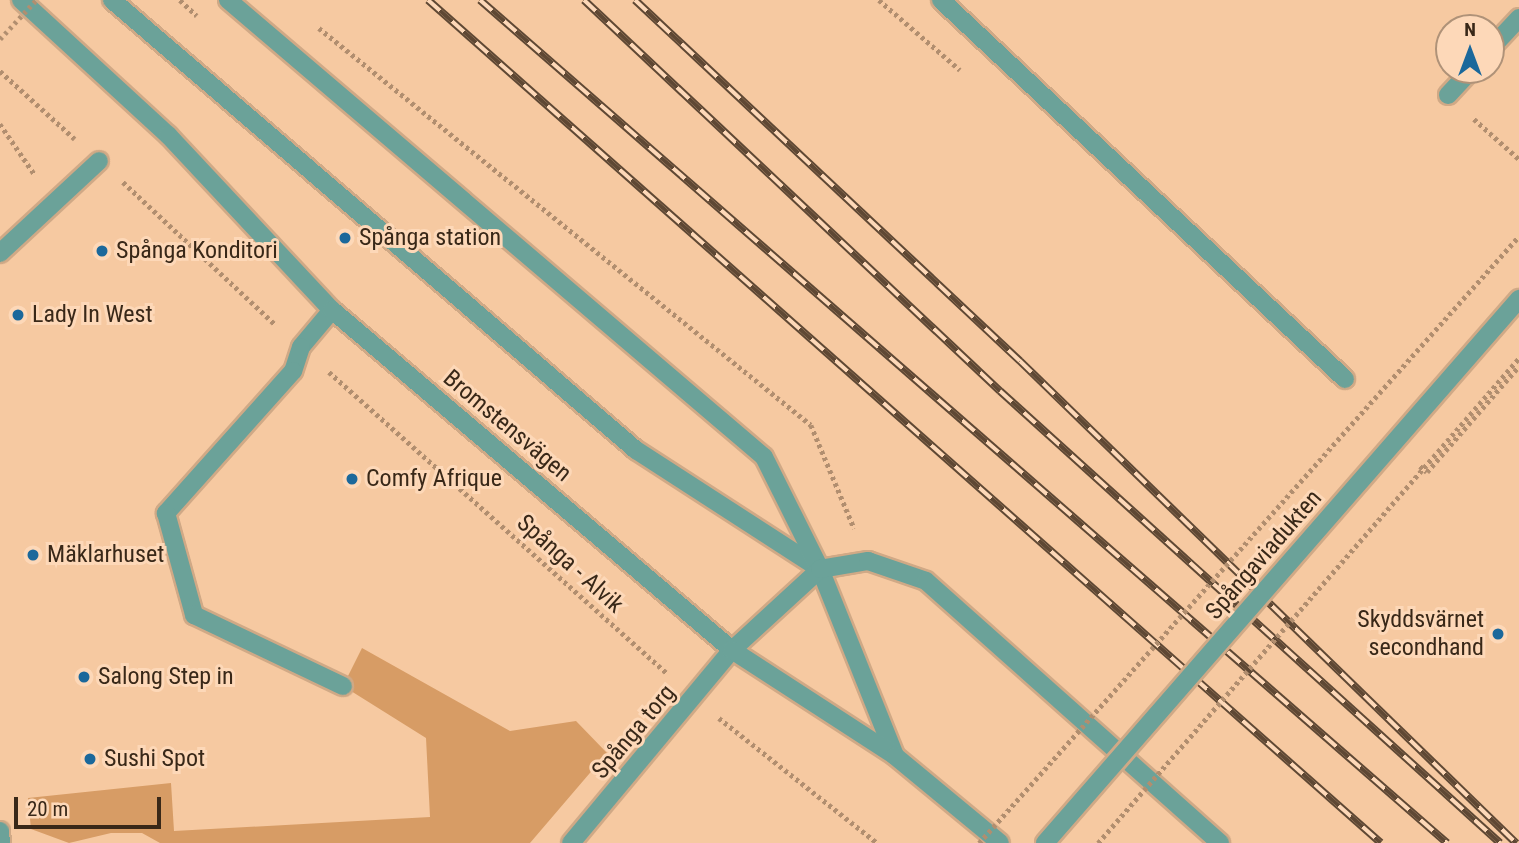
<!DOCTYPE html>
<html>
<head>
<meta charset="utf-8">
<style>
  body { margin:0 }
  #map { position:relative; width:1519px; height:843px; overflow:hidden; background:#f6c9a1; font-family:"Roboto Condensed",sans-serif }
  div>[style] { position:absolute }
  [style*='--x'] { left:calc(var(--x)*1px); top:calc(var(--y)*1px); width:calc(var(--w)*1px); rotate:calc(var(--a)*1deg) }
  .green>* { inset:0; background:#d79c65 }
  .path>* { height:4.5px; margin-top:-2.25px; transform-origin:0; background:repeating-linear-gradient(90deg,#b18e6f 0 3.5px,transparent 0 7px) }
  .roads { filter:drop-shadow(2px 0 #d0a986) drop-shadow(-2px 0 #d0a986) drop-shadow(0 2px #d0a986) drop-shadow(0 -2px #d0a986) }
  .service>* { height:18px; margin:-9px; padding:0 9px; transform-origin:9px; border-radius:9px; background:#6ba299 }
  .pedestrian>* { height:18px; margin:-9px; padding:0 9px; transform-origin:9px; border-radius:9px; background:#6ba299 }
  .minor>* { height:18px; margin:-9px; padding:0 9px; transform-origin:9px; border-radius:9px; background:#6ba299 }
  .tertiary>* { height:18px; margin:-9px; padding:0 9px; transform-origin:9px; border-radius:9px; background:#6ba299 }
  .rail>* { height:8px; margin-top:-4px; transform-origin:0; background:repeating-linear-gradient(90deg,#fdd8b8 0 16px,#5f4834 0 32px); box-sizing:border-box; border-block:2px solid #5f4834 }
  .path-bridge>* { height:4.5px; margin-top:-2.25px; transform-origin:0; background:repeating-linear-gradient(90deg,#b18e6f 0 3.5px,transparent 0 7px) }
  .bridges { filter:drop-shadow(2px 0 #d0a986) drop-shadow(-2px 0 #d0a986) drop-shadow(0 2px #d0a986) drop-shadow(0 -2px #d0a986) }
  .tertiary-bridge>* { height:18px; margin:-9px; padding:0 9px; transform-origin:9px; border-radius:9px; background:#6ba299 }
  .dots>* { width:19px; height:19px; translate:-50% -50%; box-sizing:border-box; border:4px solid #fdd8b8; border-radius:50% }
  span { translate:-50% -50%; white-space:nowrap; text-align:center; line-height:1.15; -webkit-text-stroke:6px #fdd8b8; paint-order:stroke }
  .poi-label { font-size:24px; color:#392818 }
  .left { translate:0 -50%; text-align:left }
  .right { translate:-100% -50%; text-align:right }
  .street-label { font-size:24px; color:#392818 }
  .north { position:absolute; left:1435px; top:14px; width:70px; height:70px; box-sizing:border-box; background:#fdd8b8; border:2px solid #af9278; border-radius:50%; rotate:0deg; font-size:19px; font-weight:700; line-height:28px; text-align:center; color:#392818 }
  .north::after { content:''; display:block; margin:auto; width:24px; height:32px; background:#1b689b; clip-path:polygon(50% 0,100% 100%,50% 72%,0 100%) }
  .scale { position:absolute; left:14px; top:797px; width:147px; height:32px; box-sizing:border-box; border:4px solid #392818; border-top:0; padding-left:9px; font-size:21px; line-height:24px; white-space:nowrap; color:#392818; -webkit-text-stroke:5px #fdd8b8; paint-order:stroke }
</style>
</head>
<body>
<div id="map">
  <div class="green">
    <div style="clip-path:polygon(362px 648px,510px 731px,576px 721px,607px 753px,530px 843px,160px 843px,142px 833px,111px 833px,69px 843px,31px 829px,28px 798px,171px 783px,174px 831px,430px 817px,426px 738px,343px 686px)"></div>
  </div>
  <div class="path">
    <div style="--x:180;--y:0;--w:23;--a:43"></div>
    <div style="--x:879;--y:0;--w:107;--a:40.8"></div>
    <div style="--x:319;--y:28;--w:632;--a:38.9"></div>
    <div style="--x:811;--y:425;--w:112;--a:67.3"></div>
    <div style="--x:0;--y:71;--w:101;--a:42.2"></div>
    <div style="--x:1474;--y:119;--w:60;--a:41.6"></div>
    <div style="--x:0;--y:124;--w:62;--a:55.5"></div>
    <div style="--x:123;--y:182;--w:208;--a:43.1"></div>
    <div style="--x:329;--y:372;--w:453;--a:41.7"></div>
    <div style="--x:1420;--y:466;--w:9;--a:41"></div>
    <div style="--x:1427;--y:472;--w:140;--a:-49"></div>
    <div style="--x:719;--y:718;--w:201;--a:38.3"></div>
  </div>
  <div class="roads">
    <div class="service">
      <div style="--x:112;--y:0;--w:691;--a:40.66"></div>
      <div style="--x:636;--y:450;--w:219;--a:32.9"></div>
      <div style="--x:228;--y:0;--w:704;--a:40.45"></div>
      <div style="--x:764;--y:457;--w:125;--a:63.4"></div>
      <div style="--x:820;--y:569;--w:201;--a:68.1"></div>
      <div style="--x:941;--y:0;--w:554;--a:43.17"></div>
      <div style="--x:1491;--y:48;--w:41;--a:-47"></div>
      <div style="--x:1448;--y:95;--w:34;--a:-47"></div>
      <div style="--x:571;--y:843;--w:251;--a:-50.2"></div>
      <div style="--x:732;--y:650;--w:120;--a:-42.6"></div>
      <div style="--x:820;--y:569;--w:49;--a:-9.5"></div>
      <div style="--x:868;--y:561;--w:61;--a:19"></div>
      <div style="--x:926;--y:581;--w:394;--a:41.7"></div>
    </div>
    <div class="pedestrian">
      <div style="--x:0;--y:253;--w:135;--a:-42.9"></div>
      <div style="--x:0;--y:831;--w:12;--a:85"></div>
    </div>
    <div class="minor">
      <div style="--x:332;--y:310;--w:48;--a:130"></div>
      <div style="--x:301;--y:347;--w:25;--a:108"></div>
      <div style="--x:293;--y:371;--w:191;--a:131.8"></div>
      <div style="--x:166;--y:513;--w:106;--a:74.6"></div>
      <div style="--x:194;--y:615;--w:165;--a:25.5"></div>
    </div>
    <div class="tertiary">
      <div style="--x:21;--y:0;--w:200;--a:42.6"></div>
      <div style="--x:168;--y:135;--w:240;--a:46.9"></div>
      <div style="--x:332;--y:310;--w:525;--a:40.36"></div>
      <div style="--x:732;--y:650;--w:194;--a:33"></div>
      <div style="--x:895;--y:756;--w:136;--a:39.6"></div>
    </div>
  </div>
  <div class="rail">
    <div style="--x:428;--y:0;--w:1272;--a:41.5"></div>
    <div style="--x:480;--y:0;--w:1283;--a:41.08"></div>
    <div style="--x:584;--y:0;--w:571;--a:43.23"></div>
    <div style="--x:1000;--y:391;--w:674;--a:42.11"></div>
    <div style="--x:635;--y:0;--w:528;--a:43.16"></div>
    <div style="--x:1020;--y:361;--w:692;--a:44.18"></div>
  </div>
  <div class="path-bridge">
    <div style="--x:0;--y:39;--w:53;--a:-47.3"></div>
    <div style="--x:979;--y:843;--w:812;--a:-48.34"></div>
    <div style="--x:1098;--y:843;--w:642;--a:-49.04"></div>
  </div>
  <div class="bridges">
    <div class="tertiary-bridge">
      <div style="--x:1045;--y:843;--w:722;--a:-48.93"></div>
    </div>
  </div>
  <div class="dots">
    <div style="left:345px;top:238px;background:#1b689b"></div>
    <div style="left:102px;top:251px;background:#1b689b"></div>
    <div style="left:18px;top:315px;background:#1b689b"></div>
    <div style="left:352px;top:479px;background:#1b689b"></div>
    <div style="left:33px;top:555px;background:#1b689b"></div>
    <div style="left:1498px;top:634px;background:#1b689b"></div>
    <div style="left:84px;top:677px;background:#1b689b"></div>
    <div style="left:90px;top:759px;background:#1b689b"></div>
  </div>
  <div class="poi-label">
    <span class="left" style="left:359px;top:238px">Spånga station</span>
    <span class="left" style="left:116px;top:251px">Spånga Konditori</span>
    <span class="left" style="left:32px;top:315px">Lady In West</span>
    <span class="left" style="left:366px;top:479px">Comfy Afrique</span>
    <span class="left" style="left:47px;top:555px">Mäklarhuset</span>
    <span class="right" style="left:1484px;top:634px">Skyddsvärnet<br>secondhand</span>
    <span class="left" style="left:98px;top:677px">Salong Step in</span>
    <span class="left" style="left:104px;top:759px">Sushi Spot</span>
  </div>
  <div class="street-label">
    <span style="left:507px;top:426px;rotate:40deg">Bromstensvägen</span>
    <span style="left:1264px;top:555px;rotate:-49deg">Spångaviadukten</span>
    <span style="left:570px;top:564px;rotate:42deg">Spånga - Alvik</span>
    <span style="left:634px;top:732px;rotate:-50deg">Spånga torg</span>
  </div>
  <div class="north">N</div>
  <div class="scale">20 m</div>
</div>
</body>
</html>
